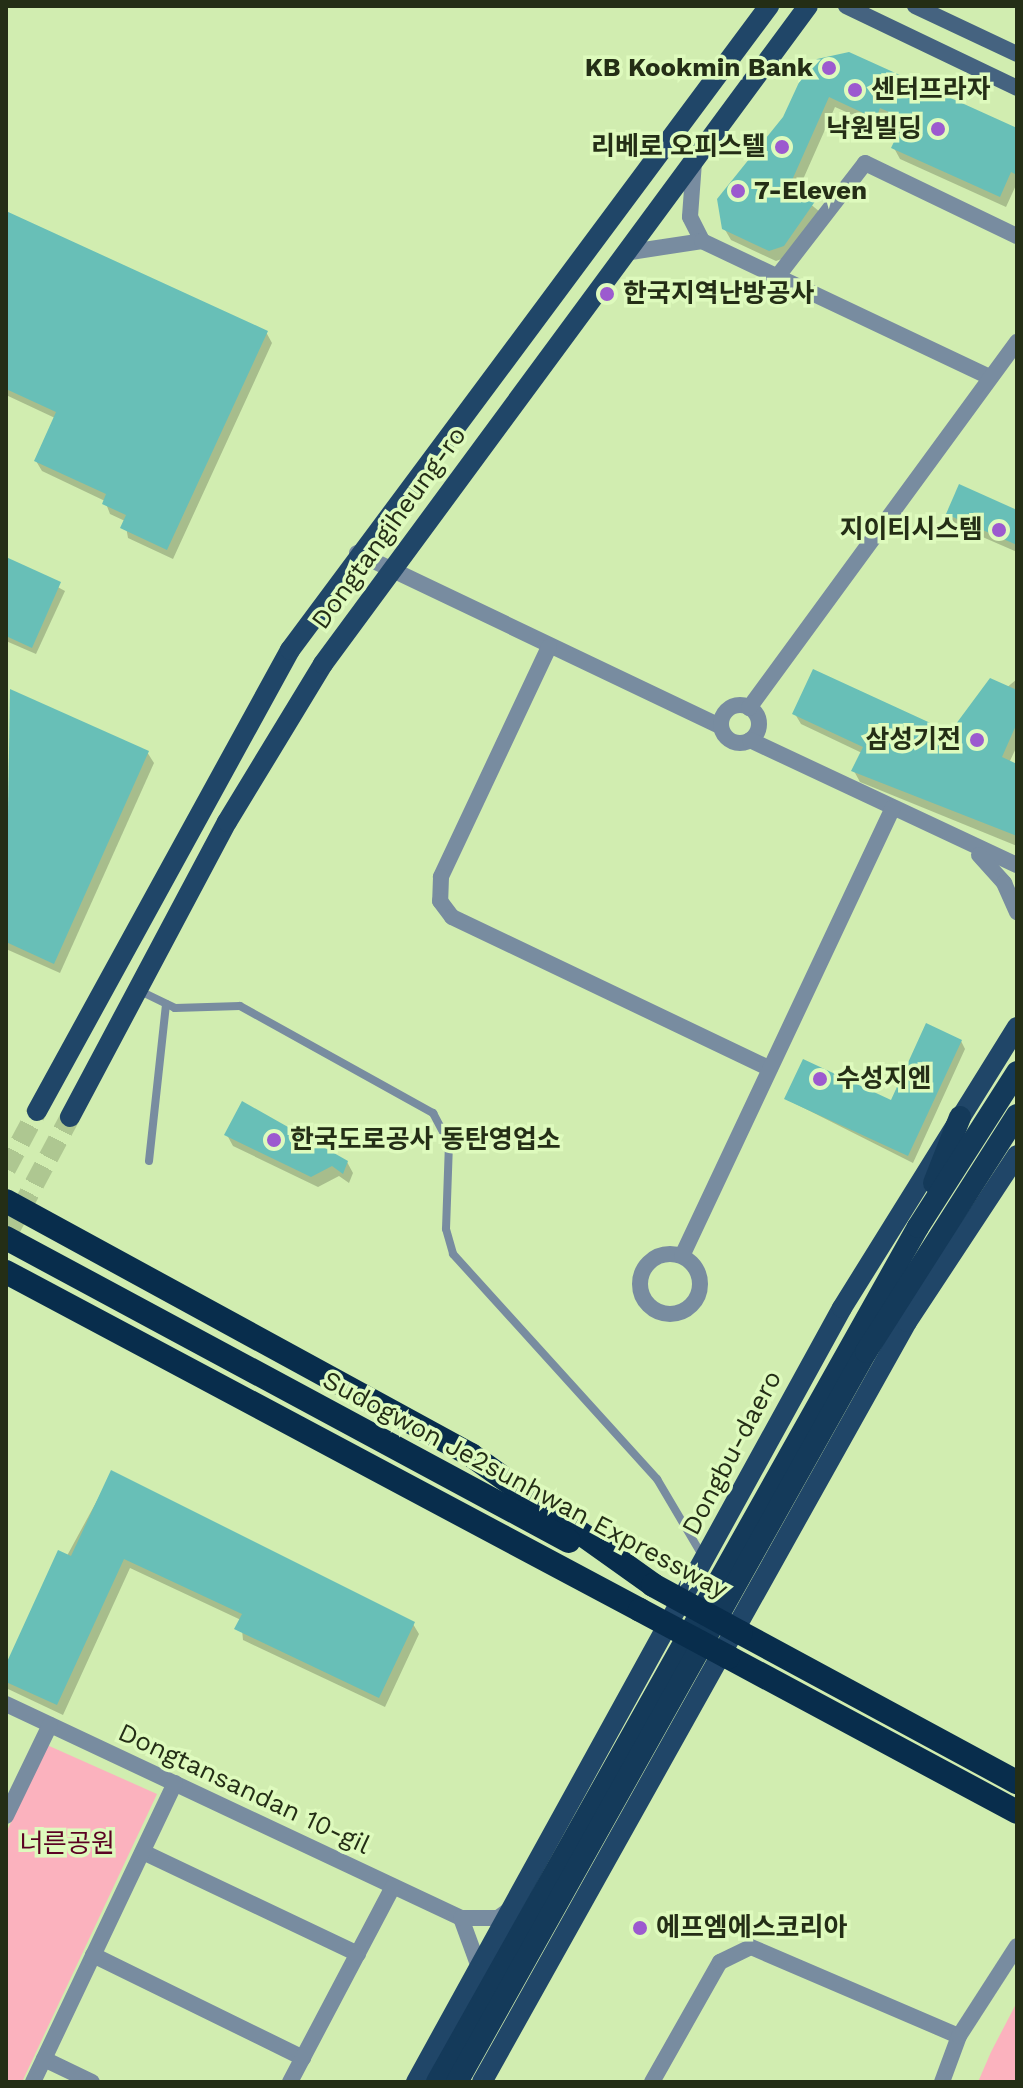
<!DOCTYPE html>
<html>
<head>
<meta charset="utf-8">
<style>
  body { margin:0 }
  #map { position:relative; width:1023px; height:2088px; overflow:hidden; background:#d1edb0; font-family:"Work Sans","Noto Sans KR",sans-serif }
  div>[style] { position:absolute }
  [style*='--x'] { left:calc(var(--x)*1px); top:calc(var(--y)*1px); width:calc(var(--w)*1px); rotate:calc(var(--a)*1deg) }
  .green>* { inset:0; background:#fbb2be }
  .shadow>* { inset:0; background:#0003 }
  .building>* { inset:0; background:#68bfb7 }
  .primary-tunnel>* { height:20px; margin-top:-10px; transform-origin:0; background:repeating-linear-gradient(90deg,#aec791 0 20px,transparent 0 30px) }
  .service>* { height:8px; margin:-4px; padding:0 4px; transform-origin:4px; border-radius:4px; background:#788ca0 }
  .minor>* { height:16px; margin:-8px; padding:0 8px; transform-origin:8px; border-radius:8px; background:#788ca0 }
  .tertiary>* { height:16px; margin:-8px; padding:0 8px; transform-origin:8px; border-radius:8px; background:#788ca0 }
  .tertiary>.ring { margin:-8px; padding:0; box-sizing:content-box; background:none; border:16px solid #788ca0; border-radius:50% }
  .secondary>* { height:16px; margin:-8px; padding:0 8px; transform-origin:8px; border-radius:8px; background:#456380 }
  .primary>* { height:20px; margin:-10px; padding:0 10px; transform-origin:10px; border-radius:10px; background:#204668 }
  .trunk>* { height:22px; margin:-11px; padding:0 11px; transform-origin:11px; border-radius:11px; background:#143a5a }
  .motorway>* { height:24px; margin:-12px; padding:0 12px; transform-origin:12px; border-radius:12px; background:#082d4c }
  .motorway-bridge>* { height:24px; margin:-12px; padding:0 12px; transform-origin:12px; border-radius:12px; background:#082d4c }
  .dots>* { width:22px; height:22px; translate:-50% -50%; box-sizing:border-box; border:4px solid #defabd; border-radius:50% }
  span { translate:-50% -50%; white-space:nowrap; text-align:center; line-height:1.15; -webkit-text-stroke:7px #defabd; paint-order:stroke }
  .poi-label { font-size:26px; color:#242e16; font-weight:700 }
  .right { translate:-100% -50%; text-align:right }
  .left { translate:0 -50%; text-align:left }
  .street-label { font-size:26px; color:#242e16 }
  .park-label { font-size:26px; color:#5b0223 }
  .frame { position:absolute; inset:0; border:8px solid #242e16; pointer-events:none }
</style>
</head>
<body>
<div id="map">
  <div class="green">
    <div style="clip-path:polygon(47px 1745px,157px 1794px,22px 2082px,6px 2082px,6px 1833px)"></div>
    <div style="clip-path:polygon(1017px 2002px,1017px 2082px,978px 2082px,991px 2052px)"></div>
  </div>
  <div class="shadow">
    <div style="clip-path:polygon(818px 60px,1017px 129px,1017px 183px,1006px 207px,900px 159px,894px 148px,904px 125px,886px 117px,882px 128px,835px 107px,797px 193px,820px 212px,790px 256px,776px 261px,731px 240px,724px 228px)"></div>
    <div style="clip-path:polygon(6px 214px,266px 332px,272px 343px,173px 559px,128px 538px,125px 521px,110px 514px,105px 501px,42px 471px,36px 461px,55px 418px,6px 395px)"></div>
    <div style="clip-path:polygon(1017px 512px,1017px 552px,955px 525px,949px 514px)"></div>
    <div style="clip-path:polygon(6px 559px,65px 591px,36px 654px,6px 641px)"></div>
    <div style="clip-path:polygon(1017px 679px,1017px 746px,1009px 763px,1017px 766px,1017px 846px,860px 782px,854px 771px,862px 753px,801px 724px,795px 714px,950px 735px)"></div>
    <div style="clip-path:polygon(11px 692px,147px 752px,154px 763px,60px 973px,6px 949px)"></div>
    <div style="clip-path:polygon(961px 1041px,965px 1049px,913px 1163px,786px 1099px,892px 1103px)"></div>
    <div style="clip-path:polygon(227px 1135px,347px 1162px,353px 1173px,349px 1183px,339px 1176px,318px 1187px,233px 1146px)"></div>
    <div style="clip-path:polygon(112px 1473px,413px 1624px,419px 1634px,385px 1707px,243px 1640px,241px 1620px,130px 1568px,63px 1715px,8px 1689px,6px 1668px)"></div>
  </div>
  <div class="building">
    <div style="clip-path:polygon(849px 52px,1017px 128px,1017px 175px,1011px 172px,1000px 197px,891px 148px,905px 119px,880px 108px,876px 119px,829px 97px,789px 187px,816px 200px,784px 246px,769px 251px,722px 229px,717px 199px,783px 117px,801px 78px,817px 59px)"></div>
    <div style="clip-path:polygon(6px 211px,268px 331px,167px 550px,120px 528px,126px 515px,102px 504px,106px 494px,34px 461px,56px 412px,6px 389px)"></div>
    <div style="clip-path:polygon(959px 484px,1017px 510px,1017px 545px,946px 514px)"></div>
    <div style="clip-path:polygon(6px 557px,61px 582px,32px 648px,6px 636px)"></div>
    <div style="clip-path:polygon(813px 669px,950px 732px,990px 678px,1017px 690px,1017px 723px,1002px 757px,1017px 764px,1017px 836px,851px 771px,863px 747px,792px 714px)"></div>
    <div style="clip-path:polygon(10px 689px,149px 751px,54px 964px,6px 942px)"></div>
    <div style="clip-path:polygon(926px 1023px,962px 1040px,908px 1156px,784px 1099px,803px 1059px,891px 1100px)"></div>
    <div style="clip-path:polygon(242px 1101px,348px 1161px,343px 1174px,332px 1166px,311px 1177px,224px 1135px)"></div>
    <div style="clip-path:polygon(111px 1470px,415px 1622px,379px 1698px,234px 1629px,242px 1614px,124px 1559px,57px 1705px,6px 1682px,6px 1664px,58px 1550px,71px 1556px)"></div>
  </div>
  <div class="primary-tunnel">
    <div style="--x:6;--y:1169;--w:66;--a:-61.9"></div>
    <div style="--x:6;--y:1237;--w:136;--a:-61.9"></div>
  </div>
  <div class="service">
    <div style="--x:138;--y:990;--w:41;--a:25.9"></div>
    <div style="--x:175;--y:1008;--w:65;--a:-1.8"></div>
    <div style="--x:240;--y:1006;--w:221;--a:29"></div>
    <div style="--x:433;--y:1113;--w:34;--a:62"></div>
    <div style="--x:449;--y:1143;--w:86;--a:92"></div>
    <div style="--x:446;--y:1229;--w:26;--a:74"></div>
    <div style="--x:453;--y:1254;--w:304;--a:47.8"></div>
    <div style="--x:657;--y:1479;--w:88;--a:59.4"></div>
    <div style="--x:149;--y:1161;--w:158;--a:-83.8"></div>
  </div>
  <div class="minor">
    <div style="--x:6;--y:1704;--w:503;--a:25.19"></div>
    <div style="--x:6;--y:1816;--w:101;--a:-64.2"></div>
    <div style="--x:143;--y:1852;--w:238;--a:25.4"></div>
    <div style="--x:93;--y:1955;--w:234;--a:26.1"></div>
    <div style="--x:44;--y:2059;--w:53;--a:25.6"></div>
    <div style="--x:33;--y:2082;--w:331;--a:-64.6"></div>
    <div style="--x:290;--y:2082;--w:221;--a:-62.2"></div>
  </div>
  <div class="tertiary">
    <div style="--x:694;--y:162;--w:55;--a:94.2"></div>
    <div style="--x:690;--y:217;--w:27;--a:63"></div>
    <div style="--x:624;--y:253;--w:79;--a:-8.7"></div>
    <div style="--x:702;--y:241;--w:318;--a:25.3"></div>
    <div style="--x:777;--y:277;--w:144;--a:-52.3"></div>
    <div style="--x:865;--y:163;--w:169;--a:25.7"></div>
    <div style="--x:357;--y:553;--w:403;--a:25.5"></div>
    <div style="--x:549;--y:647;--w:254;--a:115.2"></div>
    <div style="--x:441;--y:877;--w:24;--a:92"></div>
    <div style="--x:440;--y:901;--w:20;--a:53"></div>
    <div style="--x:452;--y:917;--w:352;--a:25.5"></div>
    <div class="ring" style="left:721px;top:705px;width:22px;height:22px"></div>
    <div style="--x:749;--y:708;--w:454;--a:-53.8"></div>
    <div style="--x:750;--y:740;--w:295;--a:25.1"></div>
    <div style="--x:979;--y:855;--w:38;--a:48"></div>
    <div style="--x:1004;--y:883;--w:32;--a:66"></div>
    <div class="ring" style="left:640px;top:1254px;width:44px;height:44px"></div>
    <div style="--x:682;--y:1256;--w:495;--a:-64.8"></div>
    <div style="--x:480;--y:1970;--w:55;--a:-110.1"></div>
    <div style="--x:461;--y:1918;--w:37;--a:0"></div>
    <div style="--x:498;--y:1918;--w:17;--a:-36"></div>
    <div style="--x:652;--y:2082;--w:138;--a:-60.5"></div>
    <div style="--x:720;--y:1962;--w:34;--a:-26"></div>
    <div style="--x:751;--y:1947;--w:226;--a:23.2"></div>
    <div style="--x:942;--y:2082;--w:49;--a:-69.7"></div>
    <div style="--x:959;--y:2036;--w:107;--a:-57.2"></div>
  </div>
  <div class="secondary">
    <div style="--x:846;--y:6;--w:190;--a:25.6"></div>
    <div style="--x:915;--y:6;--w:113;--a:25.2"></div>
  </div>
  <div class="primary">
    <div style="--x:37;--y:1111;--w:526;--a:-61.24"></div>
    <div style="--x:290;--y:650;--w:803;--a:-53.36"></div>
    <div style="--x:70;--y:1117;--w:334;--a:-62"></div>
    <div style="--x:227;--y:822;--w:185;--a:-58.7"></div>
    <div style="--x:323;--y:664;--w:817;--a:-53.61"></div>
    <div style="--x:416;--y:2082;--w:883;--a:-61.17"></div>
    <div style="--x:842;--y:1308;--w:331;--a:-58.1"></div>
    <div style="--x:482;--y:2082;--w:871;--a:-60.79"></div>
    <div style="--x:907;--y:1322;--w:200;--a:-56.6"></div>
  </div>
  <div class="trunk">
    <div style="--x:934;--y:1183;--w:71;--a:-68.5"></div>
    <div style="--x:437;--y:2082;--w:981;--a:-60.64"></div>
    <div style="--x:918;--y:1227;--w:184;--a:-57.4"></div>
    <div style="--x:457;--y:2082;--w:837;--a:-60.74"></div>
    <div style="--x:866;--y:1352;--w:281;--a:-57.5"></div>
  </div>
  <div class="motorway">
    <div style="--x:6;--y:1201;--w:530;--a:28.64"></div>
    <div style="--x:471;--y:1455;--w:224;--a:35.5"></div>
    <div style="--x:6;--y:1238;--w:639;--a:28.29"></div>
    <div style="--x:6;--y:1272;--w:718;--a:28.06"></div>
    <div style="--x:741;--y:1633;--w:314;--a:28.4"></div>
    <div style="--x:728;--y:1657;--w:328;--a:28.2"></div>
  </div>
  <div class="motorway-bridge">
    <div style="--x:653;--y:1585;--w:100;--a:28.6"></div>
    <div style="--x:640;--y:1610;--w:100;--a:28.1"></div>
  </div>
  <div class="dots">
    <div style="left:829px;top:68px;background:#9c5acf"></div>
    <div style="left:855px;top:90px;background:#9c5acf"></div>
    <div style="left:938px;top:129px;background:#9c5acf"></div>
    <div style="left:782px;top:147px;background:#9c5acf"></div>
    <div style="left:738px;top:191px;background:#9c5acf"></div>
    <div style="left:607px;top:294px;background:#9c5acf"></div>
    <div style="left:999px;top:530px;background:#9c5acf"></div>
    <div style="left:977px;top:740px;background:#9c5acf"></div>
    <div style="left:820px;top:1079px;background:#9c5acf"></div>
    <div style="left:274px;top:1140px;background:#9c5acf"></div>
    <div style="left:640px;top:1928px;background:#9c5acf"></div>
  </div>
  <div class="poi-label">
    <span class="right" style="left:813px;top:68px">KB Kookmin Bank</span>
    <span class="left" style="left:871px;top:90px">센터프라자</span>
    <span class="right" style="left:922px;top:129px">낙원빌딩</span>
    <span class="right" style="left:766px;top:147px">리베로 오피스텔</span>
    <span class="left" style="left:754px;top:191px">7-Eleven</span>
    <span class="left" style="left:623px;top:294px">한국지역난방공사</span>
    <span class="right" style="left:983px;top:530px">지이티시스템</span>
    <span class="right" style="left:961px;top:740px">삼성기전</span>
    <span class="left" style="left:836px;top:1079px">수성지엔</span>
    <span class="left" style="left:290px;top:1140px">한국도로공사 동탄영업소</span>
    <span class="left" style="left:656px;top:1928px">에프엠에스코리아</span>
  </div>
  <div class="street-label">
    <span style="left:389px;top:528px;rotate:-54deg">Dongtangiheung-ro</span>
    <span style="left:732px;top:1453px;rotate:-62deg">Dongbu-daero</span>
    <span style="left:525px;top:1485px;rotate:28deg">Sudogwon Je2sunhwan Expressway</span>
    <span style="left:244px;top:1789px;rotate:25deg">Dongtansandan 10-gil</span>
  </div>
  <div class="park-label">
    <span style="left:67px;top:1844px">너른공원</span>
  </div>
  <div class="frame"></div>
</div>
</body>
</html>
